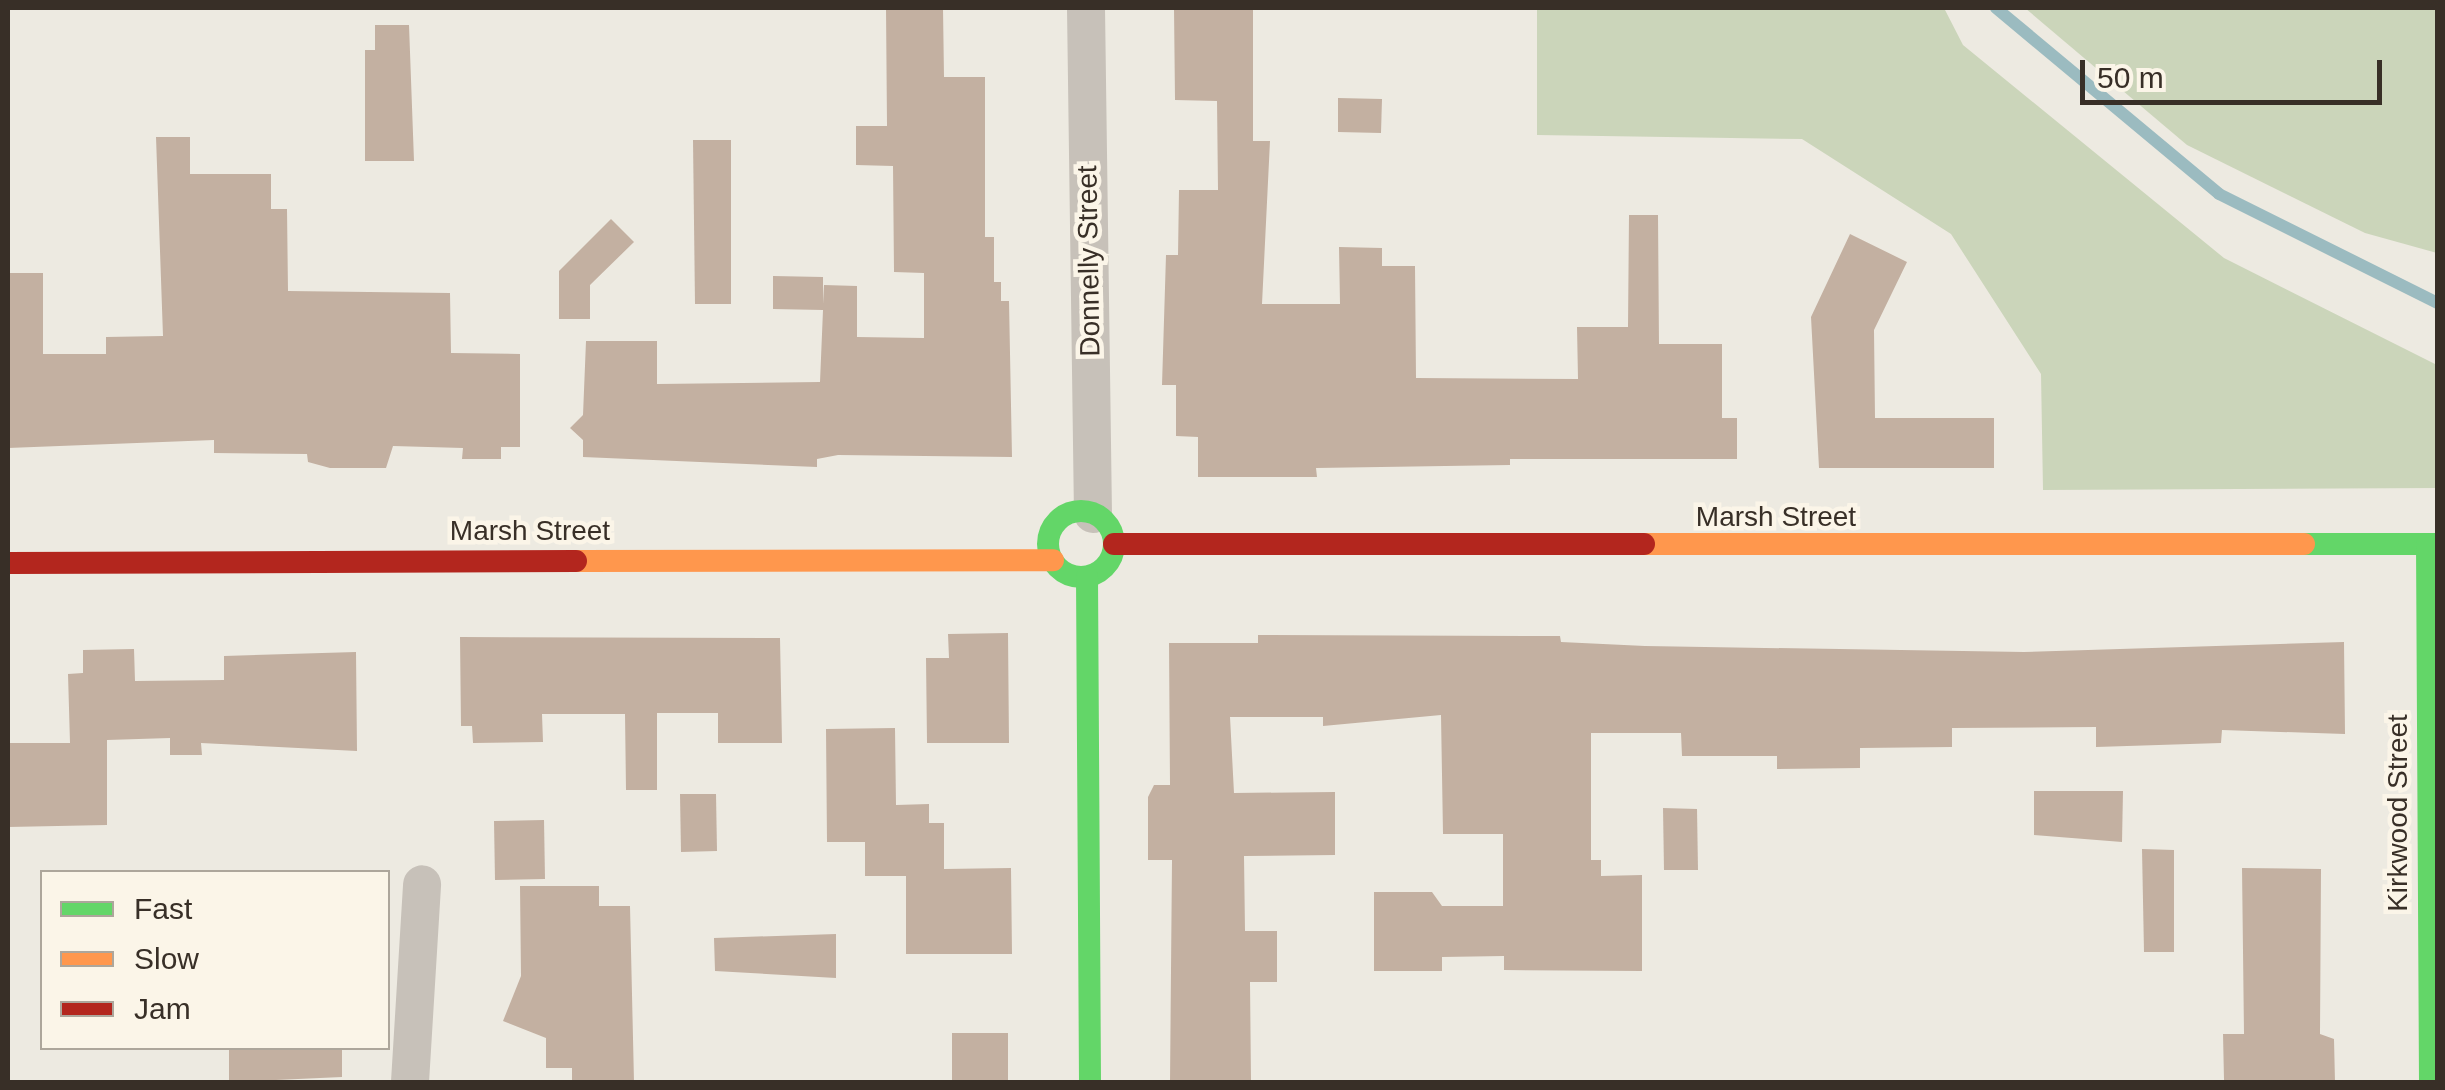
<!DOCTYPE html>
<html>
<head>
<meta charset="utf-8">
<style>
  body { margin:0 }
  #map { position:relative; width:2445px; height:1090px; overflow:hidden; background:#edeae1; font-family:Arial,sans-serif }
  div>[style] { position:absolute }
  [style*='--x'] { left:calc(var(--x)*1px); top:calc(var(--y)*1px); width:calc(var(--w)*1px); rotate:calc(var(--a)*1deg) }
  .green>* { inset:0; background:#cbd5ba }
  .stream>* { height:12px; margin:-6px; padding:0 6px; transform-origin:6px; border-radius:6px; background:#9bbbc0 }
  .building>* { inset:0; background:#c3b0a1 }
  .street>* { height:38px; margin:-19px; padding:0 19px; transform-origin:19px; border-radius:19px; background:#c7c1b9 }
  .fast>* { height:22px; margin:-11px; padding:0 11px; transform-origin:11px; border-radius:11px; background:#63d668 }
  .fast>.ring { margin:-11px; padding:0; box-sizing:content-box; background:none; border:22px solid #63d668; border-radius:50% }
  .slow>* { height:22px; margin:-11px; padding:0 11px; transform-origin:11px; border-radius:11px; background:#ff974d }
  .jam>* { height:22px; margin:-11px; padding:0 11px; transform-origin:11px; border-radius:11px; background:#b3261e }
  span { translate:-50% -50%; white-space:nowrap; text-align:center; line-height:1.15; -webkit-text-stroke:9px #fbf5e8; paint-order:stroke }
  .street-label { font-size:28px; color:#382f27 }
  .frame { position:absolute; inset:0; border:10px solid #382f27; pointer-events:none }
  .legend { position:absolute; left:40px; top:870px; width:350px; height:180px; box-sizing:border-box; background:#fbf5e8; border:2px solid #ada69b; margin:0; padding:12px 18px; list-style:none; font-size:30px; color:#382f27 }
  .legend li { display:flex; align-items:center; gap:20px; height:50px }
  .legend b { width:50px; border:2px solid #ada69b }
  .scale { position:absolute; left:2080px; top:60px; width:302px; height:45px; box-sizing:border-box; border:5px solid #382f27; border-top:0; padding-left:12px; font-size:30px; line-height:35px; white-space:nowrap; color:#382f27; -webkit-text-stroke:8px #fbf5e8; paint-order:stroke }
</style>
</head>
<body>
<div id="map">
  <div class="green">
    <div style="clip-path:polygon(1537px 8px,1944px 8px,1963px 45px,2224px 258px,2437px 365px,2437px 488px,2043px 490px,2041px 374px,1951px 234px,1802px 139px,1537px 135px)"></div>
    <div style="clip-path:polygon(2025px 8px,2437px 8px,2437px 253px,2365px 233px,2187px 145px)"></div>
  </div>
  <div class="stream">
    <div style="--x:1996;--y:8;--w:290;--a:39.8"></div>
    <div style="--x:2219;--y:194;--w:245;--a:26.5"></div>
  </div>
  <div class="building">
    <div style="clip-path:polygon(886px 8px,943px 8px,944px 77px,985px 77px,985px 237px,994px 237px,994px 282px,1001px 282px,1001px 301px,1009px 301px,1012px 457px,838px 455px,817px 459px,817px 467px,583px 457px,583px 440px,570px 428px,583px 415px,586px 341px,657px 341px,657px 384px,820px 382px,823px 310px,773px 309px,773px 276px,823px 277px,823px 304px,824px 285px,857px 286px,857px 337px,924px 338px,924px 273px,894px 272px,893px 166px,856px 165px,856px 126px,887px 126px)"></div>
    <div style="clip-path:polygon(1174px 8px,1253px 8px,1253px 141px,1270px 141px,1262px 304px,1340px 304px,1339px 247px,1382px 248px,1382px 266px,1415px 266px,1416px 378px,1578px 379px,1577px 327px,1628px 327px,1629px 215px,1658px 215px,1659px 344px,1722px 344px,1722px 418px,1737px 418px,1737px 459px,1510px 459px,1510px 465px,1316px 468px,1317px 477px,1198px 477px,1198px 437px,1176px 436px,1176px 385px,1162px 385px,1166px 255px,1178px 255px,1179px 190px,1218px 190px,1217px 101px,1175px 100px)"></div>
    <div style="clip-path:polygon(375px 25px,409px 25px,414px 161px,365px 161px,365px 50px,375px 50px)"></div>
    <div style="clip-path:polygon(1338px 98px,1382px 99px,1381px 133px,1338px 132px)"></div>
    <div style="clip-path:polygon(156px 137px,190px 137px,190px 174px,271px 174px,271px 209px,287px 209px,288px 291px,450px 293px,451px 353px,520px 354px,520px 447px,501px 447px,501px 459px,462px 459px,463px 448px,393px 446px,386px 468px,330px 468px,308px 462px,307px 454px,214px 453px,214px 440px,8px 448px,8px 273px,43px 273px,43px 354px,106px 354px,106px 337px,163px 336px)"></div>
    <div style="clip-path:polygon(693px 140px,731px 140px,731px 304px,695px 304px)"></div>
    <div style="clip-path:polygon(611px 219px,634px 242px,590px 285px,590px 319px,559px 319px,559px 271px)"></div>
    <div style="clip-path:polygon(1850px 234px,1907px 262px,1874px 330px,1875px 418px,1994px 418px,1994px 468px,1819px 468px,1811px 317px)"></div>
    <div style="clip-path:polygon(1008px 633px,1009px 743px,927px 743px,926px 658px,949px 658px,948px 634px)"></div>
    <div style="clip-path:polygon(1258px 635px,1560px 636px,1561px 642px,1645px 646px,2024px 652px,2344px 642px,2345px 734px,2222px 730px,2221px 743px,2096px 747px,2096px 727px,1952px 728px,1952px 747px,1860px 748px,1860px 768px,1777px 769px,1777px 756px,1682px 756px,1681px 733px,1591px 733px,1591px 860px,1601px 860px,1601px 876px,1642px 875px,1642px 971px,1504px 970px,1504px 956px,1442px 957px,1442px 971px,1374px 971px,1374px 892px,1432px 892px,1442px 906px,1503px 906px,1503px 834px,1443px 834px,1441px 715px,1323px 726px,1323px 717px,1230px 717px,1234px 793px,1335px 792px,1335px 855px,1244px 856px,1245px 931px,1277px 931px,1277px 982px,1250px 982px,1251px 1082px,1170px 1082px,1172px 860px,1148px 860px,1148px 797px,1154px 785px,1170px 785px,1169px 643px,1258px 643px)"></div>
    <div style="clip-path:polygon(460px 637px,780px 638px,782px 743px,718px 743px,718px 713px,657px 713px,657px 790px,626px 790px,625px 714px,542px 714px,543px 742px,473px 743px,472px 726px,461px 726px)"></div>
    <div style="clip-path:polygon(134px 649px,135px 681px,224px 680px,224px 656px,356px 652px,357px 751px,201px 743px,202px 755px,170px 755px,170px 738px,107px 740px,107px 825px,8px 827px,8px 743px,70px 743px,68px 674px,83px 673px,83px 650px)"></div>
    <div style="clip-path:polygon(895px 728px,896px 805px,929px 804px,929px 823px,944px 823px,944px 869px,1011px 868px,1012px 954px,906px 954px,906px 876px,865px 876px,865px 842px,827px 842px,826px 729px)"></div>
    <div style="clip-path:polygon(2034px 791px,2123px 791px,2122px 842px,2034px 835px)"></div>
    <div style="clip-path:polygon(680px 794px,716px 794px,717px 851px,681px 852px)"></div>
    <div style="clip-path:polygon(1663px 808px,1697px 809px,1698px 870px,1664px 870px)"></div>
    <div style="clip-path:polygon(544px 820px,545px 879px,495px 880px,494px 821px)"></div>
    <div style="clip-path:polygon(2142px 849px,2174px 850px,2174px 952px,2144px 952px)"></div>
    <div style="clip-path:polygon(2242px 868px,2321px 869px,2320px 1034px,2334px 1039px,2335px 1082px,2224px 1080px,2223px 1034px,2244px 1034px)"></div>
    <div style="clip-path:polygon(520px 886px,599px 886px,599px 906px,630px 906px,634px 1082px,572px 1082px,572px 1068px,546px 1068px,546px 1038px,503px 1021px,521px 976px)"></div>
    <div style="clip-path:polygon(836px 934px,836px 978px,715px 971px,714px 938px)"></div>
    <div style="clip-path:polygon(952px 1033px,1008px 1033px,1008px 1082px,952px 1082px)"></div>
    <div style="clip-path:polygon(229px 1048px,342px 1048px,342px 1077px,229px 1082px)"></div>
  </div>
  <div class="street">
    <div style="--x:1086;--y:8;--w:506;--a:89.21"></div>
    <div style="--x:410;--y:1082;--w:198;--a:-86.5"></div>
  </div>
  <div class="fast">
    <div class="ring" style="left:1048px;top:511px;width:44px;height:44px"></div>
    <div style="--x:2304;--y:544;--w:134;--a:0"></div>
    <div style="--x:2427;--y:544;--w:538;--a:89.68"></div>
    <div style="--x:1087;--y:577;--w:505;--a:89.66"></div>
  </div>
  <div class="slow">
    <div style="--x:1644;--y:544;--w:660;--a:0"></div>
    <div style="--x:576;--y:561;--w:477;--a:-0.1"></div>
  </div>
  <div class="jam">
    <div style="--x:1114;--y:544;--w:530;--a:0"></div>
    <div style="--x:8;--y:563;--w:568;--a:-0.2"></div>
  </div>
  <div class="street-label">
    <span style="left:1089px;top:261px;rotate:-91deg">Donnelly Street</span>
    <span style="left:1776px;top:517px">Marsh Street</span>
    <span style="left:530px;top:531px">Marsh Street</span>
    <span style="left:2398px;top:813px;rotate:-90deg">Kirkwood Street</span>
  </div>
  <div class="frame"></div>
  <ul class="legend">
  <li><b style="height:12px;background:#63d668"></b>Fast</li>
  <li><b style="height:12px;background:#ff974d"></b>Slow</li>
  <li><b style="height:12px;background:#b3261e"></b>Jam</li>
  </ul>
  <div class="scale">50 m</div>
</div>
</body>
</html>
